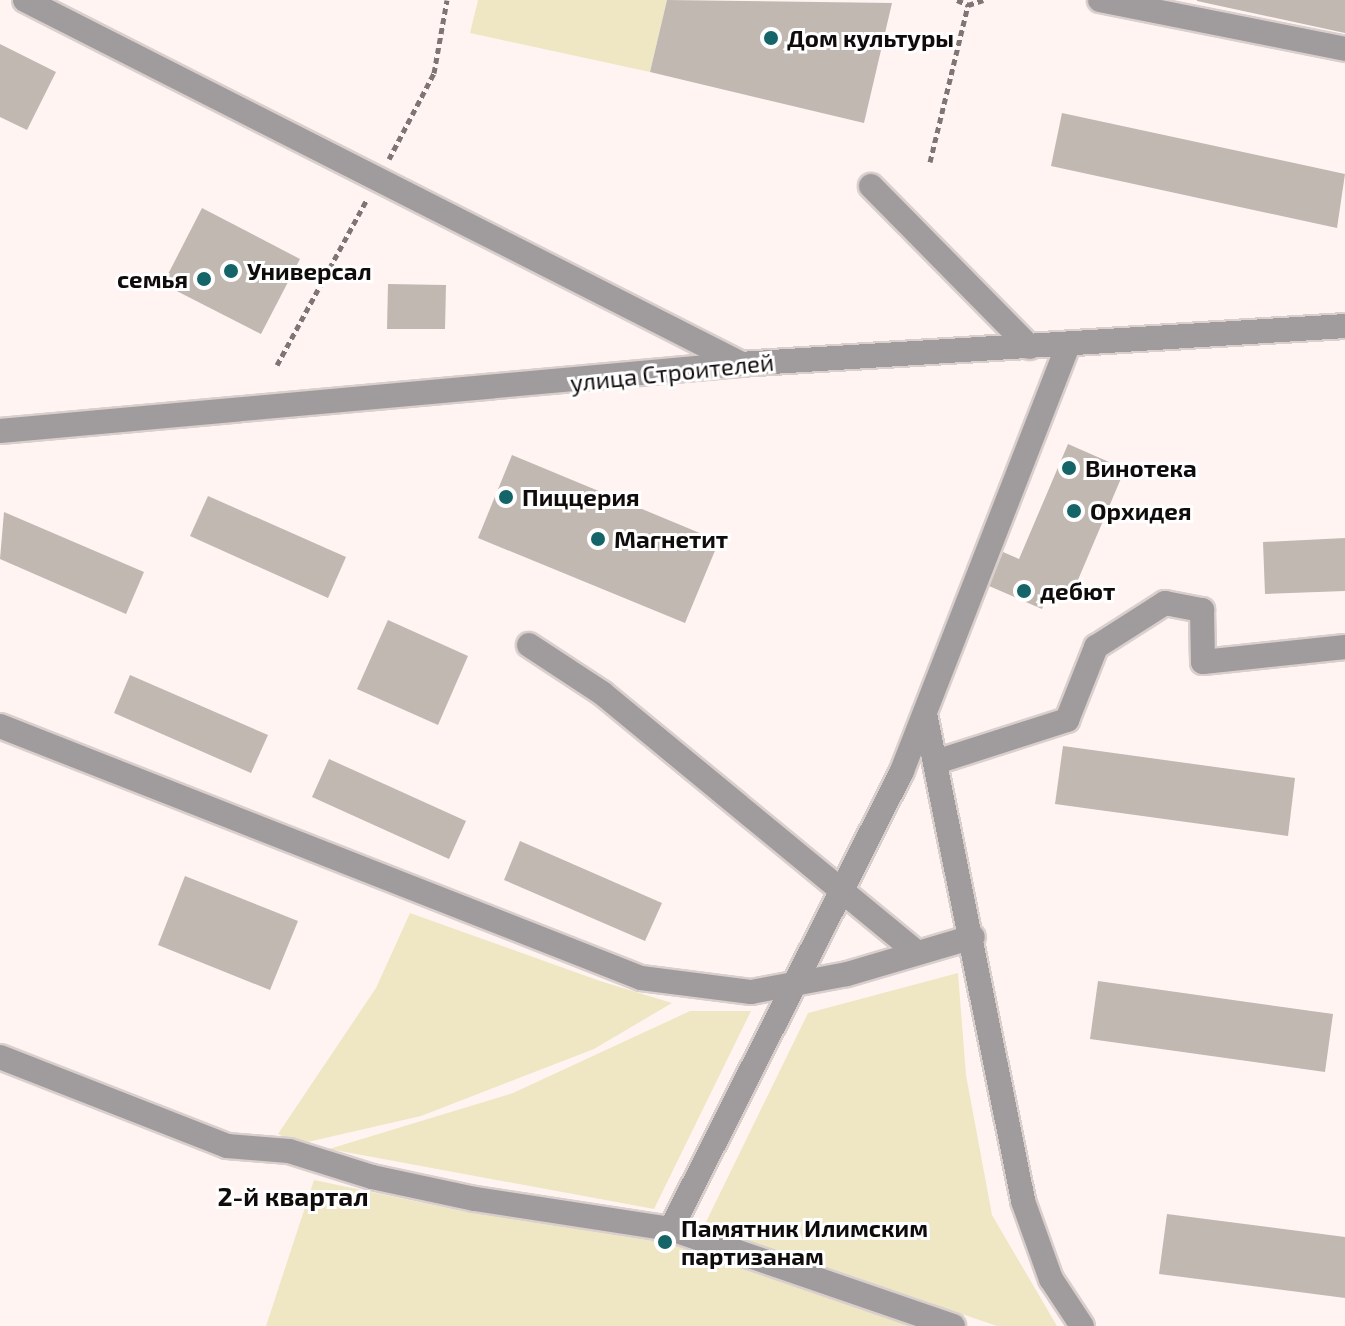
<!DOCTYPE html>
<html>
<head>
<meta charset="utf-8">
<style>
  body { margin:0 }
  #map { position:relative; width:1345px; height:1326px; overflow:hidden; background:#fff4f2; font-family:"Exo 2",sans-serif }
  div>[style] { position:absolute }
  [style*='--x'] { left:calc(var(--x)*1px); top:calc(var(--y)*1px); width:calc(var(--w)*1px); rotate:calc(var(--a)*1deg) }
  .green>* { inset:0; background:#efe7c3 }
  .building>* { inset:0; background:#c1b8b1 }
  .path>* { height:5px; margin-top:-2.5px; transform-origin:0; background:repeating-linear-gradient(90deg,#7e7676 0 6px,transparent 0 10px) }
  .roads { filter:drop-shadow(2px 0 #d9cfcd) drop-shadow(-2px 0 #d9cfcd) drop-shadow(0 2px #d9cfcd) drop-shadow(0 -2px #d9cfcd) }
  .minor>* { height:24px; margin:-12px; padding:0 12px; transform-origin:12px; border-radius:12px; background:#a09b9d }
  .dots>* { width:22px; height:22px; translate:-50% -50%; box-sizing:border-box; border:4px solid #fff; border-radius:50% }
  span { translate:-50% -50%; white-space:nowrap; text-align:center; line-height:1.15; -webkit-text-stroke:6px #fff; paint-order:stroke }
  .poi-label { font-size:24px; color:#110c0c; font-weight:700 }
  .left { translate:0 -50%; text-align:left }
  .right { translate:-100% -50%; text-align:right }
  .street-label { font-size:24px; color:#110c0c }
  .neighbourhood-label { font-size:26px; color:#110c0c; font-weight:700 }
</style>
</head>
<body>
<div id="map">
  <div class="green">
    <div style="clip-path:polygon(478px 0,667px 0,650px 72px,470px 33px)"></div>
    <div style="clip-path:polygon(410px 913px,600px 981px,672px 1003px,594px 1049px,421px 1116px,299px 1144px,278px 1134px,376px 988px)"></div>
    <div style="clip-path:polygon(958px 973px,966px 1075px,992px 1215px,1057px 1326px,997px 1326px,704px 1226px,808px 1013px)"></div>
    <div style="clip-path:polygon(690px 1011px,751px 1011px,654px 1209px,329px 1149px,513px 1093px)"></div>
    <div style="clip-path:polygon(314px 1180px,462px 1211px,677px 1242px,918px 1326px,266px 1326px)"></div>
  </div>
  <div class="building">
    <div style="clip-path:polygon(667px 0,892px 3px,864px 123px,650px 72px)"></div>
    <div style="clip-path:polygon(1345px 0,1345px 33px,1197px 1px,1197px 0)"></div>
    <div style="clip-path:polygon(0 44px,56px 72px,27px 130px,0 117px)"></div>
    <div style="clip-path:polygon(1062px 113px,1345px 174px,1337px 228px,1051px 166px)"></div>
    <div style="clip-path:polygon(202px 208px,300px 259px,261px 334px,163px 284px)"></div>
    <div style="clip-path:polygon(388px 284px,446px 285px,445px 329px,387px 329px)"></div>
    <div style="clip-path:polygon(1068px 444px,1125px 469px,1072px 594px,1052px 585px,1042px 609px,989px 586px,1003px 552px,1019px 559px)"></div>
    <div style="clip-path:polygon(512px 455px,719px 541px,685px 623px,478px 538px)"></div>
    <div style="clip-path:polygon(208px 496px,346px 557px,328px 598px,190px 536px)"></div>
    <div style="clip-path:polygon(4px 512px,144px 572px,126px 614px,0 559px)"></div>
    <div style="clip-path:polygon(1345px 538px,1345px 591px,1265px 594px,1263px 542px)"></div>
    <div style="clip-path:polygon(388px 620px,468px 656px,438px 725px,357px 689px)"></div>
    <div style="clip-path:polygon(130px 675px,268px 735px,251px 773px,114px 713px)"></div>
    <div style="clip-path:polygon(1063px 746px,1295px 778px,1288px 836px,1055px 804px)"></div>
    <div style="clip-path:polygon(329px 759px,466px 821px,449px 859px,312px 797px)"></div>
    <div style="clip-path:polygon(520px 841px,662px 903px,645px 941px,504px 880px)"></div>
    <div style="clip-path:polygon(185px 876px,298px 921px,270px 990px,158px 945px)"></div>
    <div style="clip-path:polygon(1098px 981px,1333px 1014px,1325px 1072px,1090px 1039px)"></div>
    <div style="clip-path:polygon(1167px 1214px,1345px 1237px,1345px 1298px,1159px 1274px)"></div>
  </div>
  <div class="path">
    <div style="--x:957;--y:0;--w:12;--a:24"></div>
    <div style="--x:389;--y:159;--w:97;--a:-62.4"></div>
    <div style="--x:434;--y:73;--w:74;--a:-79.9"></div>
    <div style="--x:930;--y:162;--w:162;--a:-76.4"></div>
    <div style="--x:968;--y:5;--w:16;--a:-18"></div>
    <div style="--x:277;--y:365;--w:189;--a:-61.5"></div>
  </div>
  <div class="roads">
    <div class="minor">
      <div style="--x:25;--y:0;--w:802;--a:26.92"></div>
      <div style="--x:1100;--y:0;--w:250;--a:11.3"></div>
      <div style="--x:871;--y:186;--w:226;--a:45.4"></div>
      <div style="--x:0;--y:431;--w:743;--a:-5.17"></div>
      <div style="--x:740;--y:364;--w:606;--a:-3.59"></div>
      <div style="--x:529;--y:645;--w:87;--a:33.3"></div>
      <div style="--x:602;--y:693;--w:408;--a:39.5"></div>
      <div style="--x:925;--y:714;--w:497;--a:78.6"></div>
      <div style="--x:1023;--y:1201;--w:83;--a:70.3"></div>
      <div style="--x:1051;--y:1279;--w:56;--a:56.6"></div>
      <div style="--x:0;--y:726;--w:689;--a:21.46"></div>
      <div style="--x:641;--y:978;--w:111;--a:7.3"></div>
      <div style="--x:751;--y:992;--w:98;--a:-10.6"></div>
      <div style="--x:847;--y:974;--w:131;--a:-16.4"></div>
      <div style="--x:936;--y:762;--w:138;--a:-17.8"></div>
      <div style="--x:1067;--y:720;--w:79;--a:-68.3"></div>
      <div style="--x:1096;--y:647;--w:82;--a:-32.5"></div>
      <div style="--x:1165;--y:603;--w:38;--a:11"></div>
      <div style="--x:1202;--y:610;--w:52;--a:88.9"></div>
      <div style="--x:1203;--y:662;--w:143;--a:-6"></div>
      <div style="--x:0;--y:1057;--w:244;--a:21.4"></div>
      <div style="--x:227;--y:1146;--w:62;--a:4.6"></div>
      <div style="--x:289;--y:1151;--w:87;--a:17.4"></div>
      <div style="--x:372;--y:1177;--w:105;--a:12.1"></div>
      <div style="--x:475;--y:1199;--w:198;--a:8.7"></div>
      <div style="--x:953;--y:1326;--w:298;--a:-161"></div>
      <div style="--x:671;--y:1229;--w:513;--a:-63.24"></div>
      <div style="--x:902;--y:771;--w:457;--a:-68.7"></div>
    </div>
  </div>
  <div class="dots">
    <div style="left:771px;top:38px;background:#156468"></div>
    <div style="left:231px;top:271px;background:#156468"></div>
    <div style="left:204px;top:279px;background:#156468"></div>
    <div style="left:1069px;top:468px;background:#156468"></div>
    <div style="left:506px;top:497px;background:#156468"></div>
    <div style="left:1074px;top:511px;background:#156468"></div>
    <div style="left:598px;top:539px;background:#156468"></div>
    <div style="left:1024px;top:591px;background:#156468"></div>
    <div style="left:665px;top:1242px;background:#156468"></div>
  </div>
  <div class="poi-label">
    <span class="left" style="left:787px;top:38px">Дом культуры</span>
    <span class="left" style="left:247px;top:271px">Универсал</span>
    <span class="right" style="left:188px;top:279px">семья</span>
    <span class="left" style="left:1085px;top:468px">Винотека</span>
    <span class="left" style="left:522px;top:497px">Пиццерия</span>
    <span class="left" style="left:1090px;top:511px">Орхидея</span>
    <span class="left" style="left:614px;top:539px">Магнетит</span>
    <span class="left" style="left:1040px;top:591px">дебют</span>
    <span class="left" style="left:681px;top:1242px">Памятник Илимским<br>партизанам</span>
  </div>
  <div class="street-label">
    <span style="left:672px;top:372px;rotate:-6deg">улица Строителей</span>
  </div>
  <div class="neighbourhood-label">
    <span style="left:293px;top:1196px">2-й квартал</span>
  </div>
</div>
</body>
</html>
